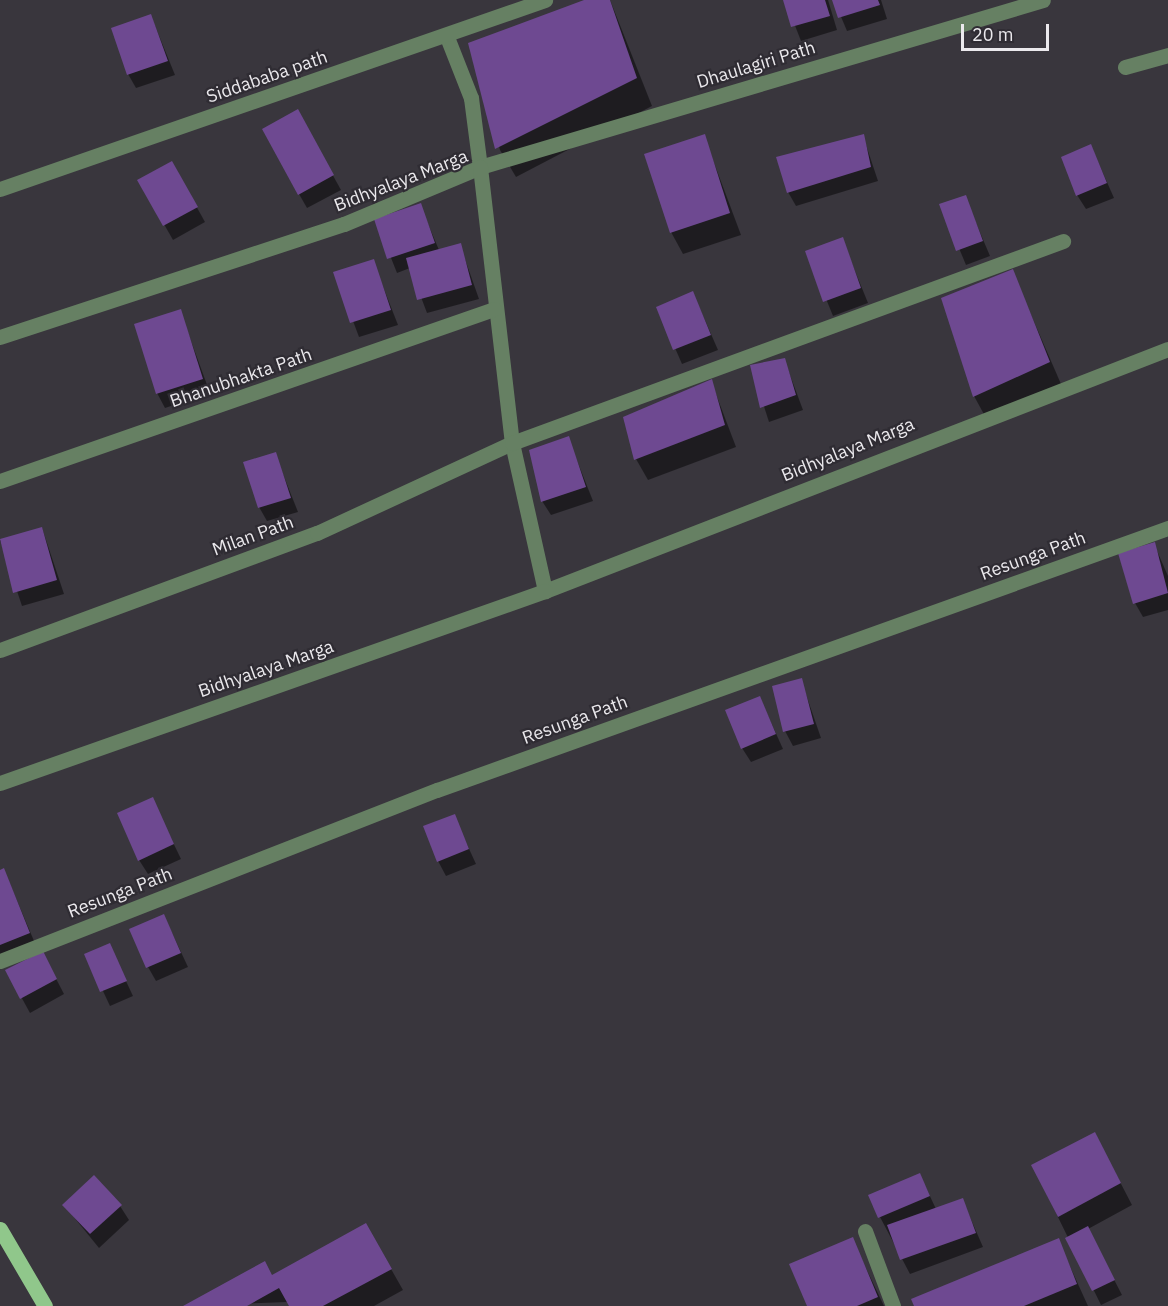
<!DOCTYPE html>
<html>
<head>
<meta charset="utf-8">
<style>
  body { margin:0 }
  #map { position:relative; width:1168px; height:1306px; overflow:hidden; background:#39363d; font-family:"IBM Plex Sans",sans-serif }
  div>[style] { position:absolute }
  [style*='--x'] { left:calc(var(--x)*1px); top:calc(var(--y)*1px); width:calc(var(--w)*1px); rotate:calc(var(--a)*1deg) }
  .shadow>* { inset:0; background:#0007 }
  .building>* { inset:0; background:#6e4991 }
  .minor>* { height:15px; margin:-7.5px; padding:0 7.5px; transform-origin:7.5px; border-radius:7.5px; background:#668063 }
  .major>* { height:15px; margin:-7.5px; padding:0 7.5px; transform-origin:7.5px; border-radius:7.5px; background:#90c78b }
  span { translate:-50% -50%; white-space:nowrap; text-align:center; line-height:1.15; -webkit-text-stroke:4.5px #2f2c33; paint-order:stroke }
  .street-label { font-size:18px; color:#ebe9ed }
  .scale { position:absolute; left:961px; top:24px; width:88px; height:27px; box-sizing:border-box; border:3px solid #ebe9ed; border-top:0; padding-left:8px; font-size:18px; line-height:21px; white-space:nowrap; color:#ebe9ed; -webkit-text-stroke:4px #2f2c33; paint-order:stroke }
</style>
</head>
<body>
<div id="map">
  <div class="shadow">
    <div style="clip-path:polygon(589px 0,610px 0,652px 106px,516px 177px,500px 150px,469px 44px)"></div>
    <div style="clip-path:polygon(785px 0,828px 0,837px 30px,801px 41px)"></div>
    <div style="clip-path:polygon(834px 0,881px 0,887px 19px,847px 31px)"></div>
    <div style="clip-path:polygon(151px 16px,175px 75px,136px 88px,128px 74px)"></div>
    <div style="clip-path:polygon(305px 125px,341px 190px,307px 208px,299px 194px)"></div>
    <div style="clip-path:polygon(704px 136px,741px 235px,683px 254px,671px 232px)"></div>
    <div style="clip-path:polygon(863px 136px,878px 181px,796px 206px,788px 192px)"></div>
    <div style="clip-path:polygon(1091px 146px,1114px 198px,1086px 209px,1077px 195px)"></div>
    <div style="clip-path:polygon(180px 177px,205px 222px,173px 240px,139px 180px)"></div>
    <div style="clip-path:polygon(965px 197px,990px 256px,966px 265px,941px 205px)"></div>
    <div style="clip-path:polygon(420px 205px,439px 250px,460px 245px,479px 299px,427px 313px,410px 268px,397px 273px,376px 220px)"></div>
    <div style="clip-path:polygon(842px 239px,868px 303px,833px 316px,807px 252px)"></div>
    <div style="clip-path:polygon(373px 261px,398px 325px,359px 337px,335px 273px)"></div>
    <div style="clip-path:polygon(1012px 271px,1061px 384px,986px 418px,974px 396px)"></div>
    <div style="clip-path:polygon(693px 293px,718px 350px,682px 364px,657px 307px)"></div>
    <div style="clip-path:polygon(180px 311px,210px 393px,165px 408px,157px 393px)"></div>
    <div style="clip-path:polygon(784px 359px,803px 410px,769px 422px,751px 366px)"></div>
    <div style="clip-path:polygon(711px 381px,736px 447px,648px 480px,636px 459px)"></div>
    <div style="clip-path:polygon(568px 438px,593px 501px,551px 515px,542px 501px)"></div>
    <div style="clip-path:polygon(275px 454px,298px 512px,267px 521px,259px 507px)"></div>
    <div style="clip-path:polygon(42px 528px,64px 594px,22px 606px,0 540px)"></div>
    <div style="clip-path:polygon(1154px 544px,1168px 576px,1168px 610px,1143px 617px,1135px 603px)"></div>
    <div style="clip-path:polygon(801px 680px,821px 738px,793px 746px,785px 731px)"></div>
    <div style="clip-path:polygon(760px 698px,783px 749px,751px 762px,742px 748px)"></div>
    <div style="clip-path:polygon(152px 799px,181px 859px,148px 874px,139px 860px)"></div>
    <div style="clip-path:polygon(454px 816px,476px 864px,446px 876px,438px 861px)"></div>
    <div style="clip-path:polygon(4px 870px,37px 948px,0 963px,0 872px)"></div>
    <div style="clip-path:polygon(164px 916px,188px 967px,156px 981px,148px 967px)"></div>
    <div style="clip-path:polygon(109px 945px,133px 996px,110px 1006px,86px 955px)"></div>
    <div style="clip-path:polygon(50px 967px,64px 994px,30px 1013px,7px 971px)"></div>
    <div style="clip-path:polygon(1106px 1155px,1132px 1205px,1088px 1229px,1122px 1295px,1101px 1305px,1033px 1166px)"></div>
    <div style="clip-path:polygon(920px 1175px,936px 1209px,962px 1199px,983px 1247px,910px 1274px,880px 1217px)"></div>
    <div style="clip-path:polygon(64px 1205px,120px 1206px,129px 1220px,99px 1248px)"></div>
    <div style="clip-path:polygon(366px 1225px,403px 1290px,374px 1306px,291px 1306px,288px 1302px,186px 1306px,272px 1276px)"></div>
    <div style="clip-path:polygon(852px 1239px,884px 1306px,808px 1306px)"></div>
    <div style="clip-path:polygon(1058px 1240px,1088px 1306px,915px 1306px)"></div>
  </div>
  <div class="building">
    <div style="clip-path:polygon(584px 0,610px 0,637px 78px,495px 149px,468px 43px)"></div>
    <div style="clip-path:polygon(783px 0,825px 0,830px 16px,791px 27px)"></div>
    <div style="clip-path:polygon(832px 0,878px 0,880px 5px,838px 18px)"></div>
    <div style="clip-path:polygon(151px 14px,168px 61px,127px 75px,111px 28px)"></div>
    <div style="clip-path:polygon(298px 109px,334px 175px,298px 195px,262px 129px)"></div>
    <div style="clip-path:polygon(705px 134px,730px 213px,670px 233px,644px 154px)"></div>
    <div style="clip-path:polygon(864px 134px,871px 167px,787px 193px,776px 157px)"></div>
    <div style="clip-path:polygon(1091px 144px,1107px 183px,1076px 196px,1061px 157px)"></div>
    <div style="clip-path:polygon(172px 161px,198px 207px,163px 226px,137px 180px)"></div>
    <div style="clip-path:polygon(966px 195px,983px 241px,956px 251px,939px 204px)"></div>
    <div style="clip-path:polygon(421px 203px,435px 243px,387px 259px,374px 219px)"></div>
    <div style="clip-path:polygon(843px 237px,861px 288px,823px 302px,805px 251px)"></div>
    <div style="clip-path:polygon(461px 243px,472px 285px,417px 300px,406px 258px)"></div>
    <div style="clip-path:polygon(374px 259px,391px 310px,350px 323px,333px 272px)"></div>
    <div style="clip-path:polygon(1013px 269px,1050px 362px,973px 397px,941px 298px)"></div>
    <div style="clip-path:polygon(693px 291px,711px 335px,673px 350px,656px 307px)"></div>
    <div style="clip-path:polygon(181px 309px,203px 379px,156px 394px,134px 324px)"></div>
    <div style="clip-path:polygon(785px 358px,796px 395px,760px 408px,750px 365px)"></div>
    <div style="clip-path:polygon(712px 379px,725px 425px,634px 460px,623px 417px)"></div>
    <div style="clip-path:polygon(569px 436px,586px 487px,541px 502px,529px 450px)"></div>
    <div style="clip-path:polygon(276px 452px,291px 498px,258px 508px,243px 462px)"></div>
    <div style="clip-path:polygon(42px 527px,57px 580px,13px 593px,0 539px)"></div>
    <div style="clip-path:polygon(1155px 542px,1168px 593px,1133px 604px,1118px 553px)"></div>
    <div style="clip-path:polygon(802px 678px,814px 724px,783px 732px,772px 686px)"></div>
    <div style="clip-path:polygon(760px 696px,776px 734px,741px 749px,725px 710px)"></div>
    <div style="clip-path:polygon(153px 797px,174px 844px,138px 861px,117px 813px)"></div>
    <div style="clip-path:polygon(455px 814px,469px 849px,437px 862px,423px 826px)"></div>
    <div style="clip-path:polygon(4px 868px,30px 933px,0 945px,0 870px)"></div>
    <div style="clip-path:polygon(164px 914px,181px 953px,146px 968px,129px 929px)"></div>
    <div style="clip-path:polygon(110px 943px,127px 981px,100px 992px,84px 954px)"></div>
    <div style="clip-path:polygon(43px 951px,57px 979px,20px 999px,5px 970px)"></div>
    <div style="clip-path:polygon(1095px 1132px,1121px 1183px,1058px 1217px,1031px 1165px)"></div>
    <div style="clip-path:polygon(920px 1173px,930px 1196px,878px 1218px,868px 1195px)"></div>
    <div style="clip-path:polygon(94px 1175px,122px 1205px,90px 1234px,62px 1205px)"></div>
    <div style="clip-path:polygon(963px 1198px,976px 1233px,900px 1260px,887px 1225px)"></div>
    <div style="clip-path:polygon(366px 1223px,392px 1269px,323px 1306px,289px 1306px,279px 1288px,247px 1306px,183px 1306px,265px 1261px,272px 1275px)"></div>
    <div style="clip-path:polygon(1088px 1226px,1115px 1280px,1092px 1291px,1065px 1238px)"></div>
    <div style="clip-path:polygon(853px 1237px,878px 1297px,857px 1306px,807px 1306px,789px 1264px)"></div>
    <div style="clip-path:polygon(1059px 1238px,1077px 1284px,1024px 1306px,914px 1306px,911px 1299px)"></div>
  </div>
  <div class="minor">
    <div style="--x:447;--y:37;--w:66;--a:68.5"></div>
    <div style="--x:471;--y:98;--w:70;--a:82.6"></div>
    <div style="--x:480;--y:167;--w:587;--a:-16.52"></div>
    <div style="--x:1125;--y:67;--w:45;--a:-15.6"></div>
    <div style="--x:0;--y:189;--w:577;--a:-19.13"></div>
    <div style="--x:0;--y:337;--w:362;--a:-18.2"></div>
    <div style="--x:344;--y:224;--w:147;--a:-22.7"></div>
    <div style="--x:480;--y:167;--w:278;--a:83.4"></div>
    <div style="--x:512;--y:443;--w:152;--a:77.4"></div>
    <div style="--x:545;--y:591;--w:668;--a:-21.23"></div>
    <div style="--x:0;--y:481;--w:523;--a:-19.2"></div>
    <div style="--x:0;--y:650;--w:338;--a:-20.3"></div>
    <div style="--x:317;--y:533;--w:215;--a:-24.8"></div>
    <div style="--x:512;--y:443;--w:587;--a:-20.13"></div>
    <div style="--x:0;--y:783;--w:578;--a:-19.41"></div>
    <div style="--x:0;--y:961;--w:469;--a:-21.4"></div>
    <div style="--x:437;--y:790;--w:777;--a:-19.72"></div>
    <div style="--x:865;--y:1231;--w:80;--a:69.5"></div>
  </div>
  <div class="major">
    <div style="--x:0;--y:1229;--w:89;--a:59.7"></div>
  </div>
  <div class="street-label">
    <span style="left:756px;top:65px;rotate:-17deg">Dhaulagiri Path</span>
    <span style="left:267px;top:77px;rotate:-19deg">Siddababa path</span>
    <span style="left:401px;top:181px;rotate:-21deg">Bidhyalaya Marga</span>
    <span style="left:241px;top:378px;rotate:-19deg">Bhanubhakta Path</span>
    <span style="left:848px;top:450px;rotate:-22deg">Bidhyalaya Marga</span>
    <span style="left:253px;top:536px;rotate:-20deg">Milan Path</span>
    <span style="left:1033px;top:556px;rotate:-20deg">Resunga Path</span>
    <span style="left:266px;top:669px;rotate:-19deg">Bidhyalaya Marga</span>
    <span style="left:575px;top:720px;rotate:-20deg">Resunga Path</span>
    <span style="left:120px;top:893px;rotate:-21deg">Resunga Path</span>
  </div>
  <div class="scale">20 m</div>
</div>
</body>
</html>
